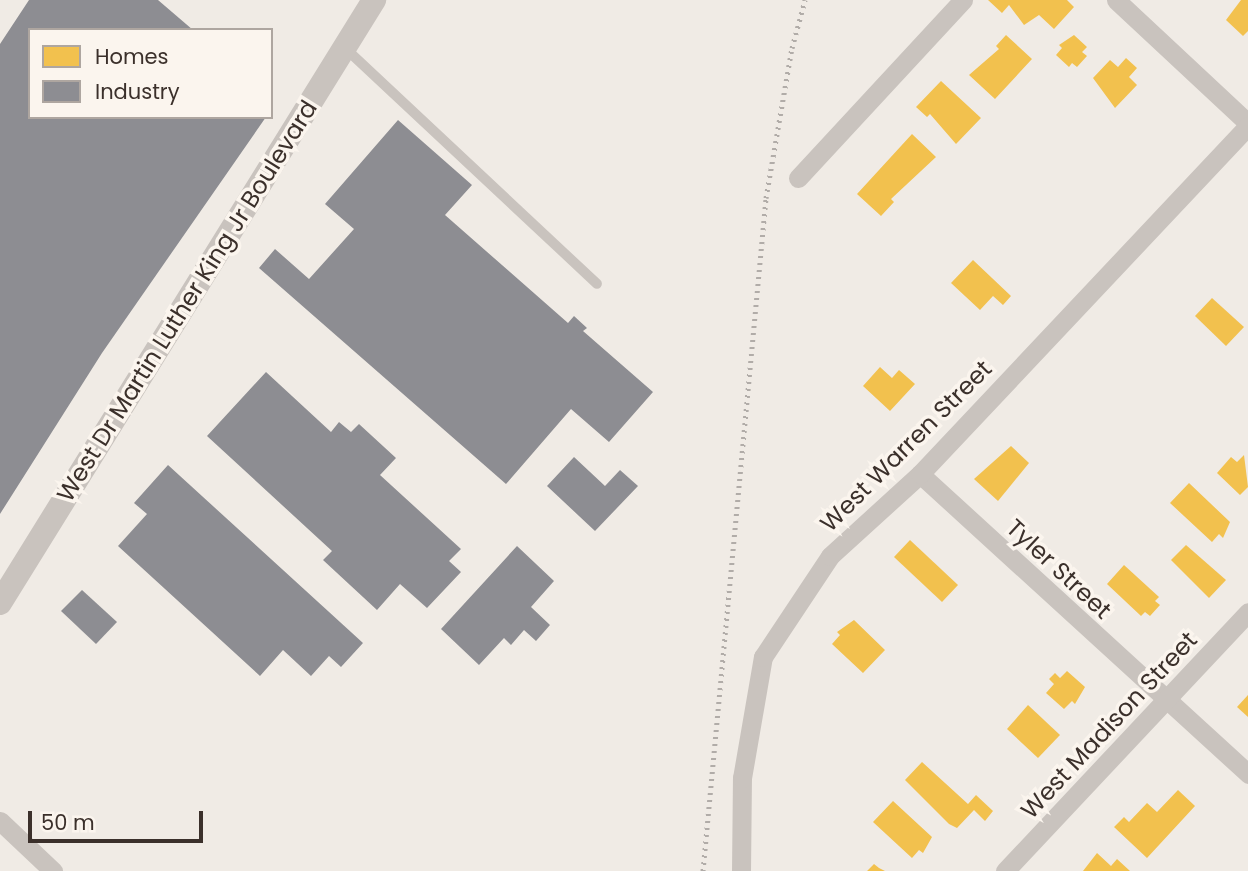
<!DOCTYPE html>
<html>
<head>
<meta charset="utf-8">
<style>
  body { margin:0 }
  #map { position:relative; width:1248px; height:871px; overflow:hidden; background:#f0ebe5; font-family:Poppins,sans-serif }
  div>[style] { position:absolute }
  [style*='--x'] { left:calc(var(--x)*1px); top:calc(var(--y)*1px); width:calc(var(--w)*1px); rotate:calc(var(--a)*1deg) }
  .homes>* { inset:0; background:#f2c14e }
  .industry>* { inset:0; background:#8d8d92 }
  .service>* { height:10px; margin:-5px; padding:0 5px; transform-origin:5px; border-radius:5px; background:#c9c3be }
  .minor>* { height:19px; margin:-9.5px; padding:0 9.5px; transform-origin:9.5px; border-radius:9.5px; background:#c9c3be }
  .tertiary>* { height:24px; margin:-12px; padding:0 12px; transform-origin:12px; border-radius:12px; background:#c9c3be }
  .rail>* { height:5px; margin-top:-2.5px; transform-origin:0; background:repeating-linear-gradient(90deg,#b1aca8 0 2px,transparent 0 7px) }
  span { translate:-50% -50%; white-space:nowrap; text-align:center; line-height:1.15; -webkit-text-stroke:7px #fbf5ee; paint-order:stroke }
  .street-label { font-size:24px; color:#3b302b }
  .legend { position:absolute; left:28px; top:28px; width:245px; height:91px; box-sizing:border-box; background:#fbf5ee; border:2px solid #aea6a0; margin:0; padding:9px 12px; list-style:none; font-size:21px; color:#3b302b }
  .legend li { display:flex; align-items:center; gap:14px; height:35px }
  .legend b { width:35px; border:2px solid #aea6a0 }
  .scale { position:absolute; left:28px; top:811px; width:175px; height:32px; box-sizing:border-box; border:4px solid #3b302b; border-top:0; padding-left:9px; font-size:21px; line-height:24px; white-space:nowrap; color:#3b302b; -webkit-text-stroke:5px #fbf5ee; paint-order:stroke }
</style>
</head>
<body>
<div id="map">
  <div class="homes">
    <div style="clip-path:polygon(988px 0,1067px 0,1074px 7px,1054px 29px,1039px 15px,1024px 25px,1009px 5px,1002px 13px)"></div>
    <div style="clip-path:polygon(1241px 0,1248px 0,1248px 31px,1243px 36px,1226px 20px)"></div>
    <div style="clip-path:polygon(1006px 35px,1032px 59px,995px 99px,969px 75px,999px 49px,996px 46px)"></div>
    <div style="clip-path:polygon(1074px 35px,1087px 47px,1082px 52px,1087px 56px,1077px 67px,1072px 63px,1069px 67px,1056px 55px,1062px 48px,1059px 45px)"></div>
    <div style="clip-path:polygon(1126px 58px,1137px 68px,1129px 77px,1137px 85px,1115px 108px,1093px 78px,1110px 60px,1118px 67px)"></div>
    <div style="clip-path:polygon(941px 81px,981px 118px,956px 144px,930px 114px,927px 117px,916px 107px)"></div>
    <div style="clip-path:polygon(912px 134px,936px 157px,891px 199px,894px 202px,881px 216px,857px 194px)"></div>
    <div style="clip-path:polygon(973px 260px,1011px 296px,1003px 305px,993px 296px,980px 310px,951px 283px)"></div>
    <div style="clip-path:polygon(1212px 298px,1244px 327px,1226px 346px,1195px 316px)"></div>
    <div style="clip-path:polygon(880px 367px,892px 378px,899px 370px,915px 384px,890px 411px,863px 386px)"></div>
    <div style="clip-path:polygon(1011px 446px,1029px 463px,998px 501px,974px 479px)"></div>
    <div style="clip-path:polygon(1244px 455px,1248px 487px,1240px 495px,1217px 473px,1231px 457px,1237px 462px)"></div>
    <div style="clip-path:polygon(1189px 483px,1230px 522px,1223px 538px,1219px 534px,1212px 542px,1170px 503px)"></div>
    <div style="clip-path:polygon(910px 540px,958px 585px,942px 602px,894px 557px)"></div>
    <div style="clip-path:polygon(1186px 545px,1226px 580px,1209px 598px,1171px 560px)"></div>
    <div style="clip-path:polygon(1124px 565px,1159px 597px,1155px 601px,1160px 605px,1150px 616px,1145px 612px,1141px 616px,1107px 584px)"></div>
    <div style="clip-path:polygon(854px 620px,885px 650px,863px 673px,832px 644px,840px 635px,837px 632px)"></div>
    <div style="clip-path:polygon(1067px 671px,1085px 687px,1075px 704px,1072px 701px,1064px 709px,1046px 693px,1054px 684px,1049px 679px,1055px 673px,1060px 678px)"></div>
    <div style="clip-path:polygon(1248px 695px,1248px 717px,1237px 707px)"></div>
    <div style="clip-path:polygon(1028px 705px,1060px 735px,1038px 758px,1007px 729px)"></div>
    <div style="clip-path:polygon(922px 762px,968px 804px,976px 795px,993px 811px,985px 821px,974px 810px,957px 828px,949px 824px,905px 780px)"></div>
    <div style="clip-path:polygon(1178px 790px,1195px 806px,1147px 858px,1114px 827px,1124px 817px,1129px 822px,1147px 803px,1157px 812px)"></div>
    <div style="clip-path:polygon(893px 801px,932px 837px,923px 853px,919px 850px,912px 858px,873px 822px)"></div>
    <div style="clip-path:polygon(1097px 853px,1111px 866px,1117px 859px,1130px 871px,1083px 871px)"></div>
    <div style="clip-path:polygon(874px 864px,879px 868px,885px 871px,867px 871px)"></div>
  </div>
  <div class="industry">
    <div style="clip-path:polygon(29px 0,158px 0,193px 30px,30px 30px,30px 117px,266px 117px,102px 353px,0 514px,0 44px)"></div>
    <div style="clip-path:polygon(398px 120px,472px 185px,445px 215px,568px 323px,574px 316px,587px 328px,583px 331px,653px 392px,609px 442px,571px 409px,506px 484px,259px 268px,275px 249px,309px 279px,354px 229px,325px 204px)"></div>
    <div style="clip-path:polygon(266px 372px,331px 432px,339px 422px,351px 432px,359px 424px,396px 458px,380px 475px,461px 549px,449px 561px,461px 572px,427px 608px,400px 584px,377px 610px,323px 560px,332px 551px,207px 436px)"></div>
    <div style="clip-path:polygon(574px 457px,605px 486px,620px 470px,638px 486px,595px 531px,547px 486px)"></div>
    <div style="clip-path:polygon(168px 465px,363px 643px,341px 667px,329px 656px,311px 676px,283px 650px,260px 676px,118px 546px,147px 514px,134px 503px)"></div>
    <div style="clip-path:polygon(517px 546px,554px 581px,531px 607px,550px 625px,536px 641px,524px 630px,511px 645px,504px 638px,479px 665px,441px 629px)"></div>
    <div style="clip-path:polygon(82px 590px,117px 622px,96px 644px,61px 611px)"></div>
  </div>
  <div class="service">
    <div style="--x:345;--y:48;--w:345;--a:43.1"></div>
  </div>
  <div class="minor">
    <div style="--x:1116;--y:0;--w:180;--a:43"></div>
    <div style="--x:798;--y:178;--w:243;--a:-47.2"></div>
    <div style="--x:920;--y:474;--w:445;--a:42.4"></div>
    <div style="--x:0;--y:821;--w:73;--a:43.3"></div>
    <div style="--x:741;--y:871;--w:93;--a:-89.4"></div>
    <div style="--x:742;--y:778;--w:123;--a:-80.2"></div>
    <div style="--x:763;--y:657;--w:121;--a:-56.4"></div>
    <div style="--x:830;--y:556;--w:122;--a:-42.3"></div>
    <div style="--x:920;--y:474;--w:478;--a:-46.7"></div>
    <div style="--x:1005;--y:871;--w:355;--a:-46.8"></div>
  </div>
  <div class="tertiary">
    <div style="--x:0;--y:603;--w:710;--a:-58.19"></div>
  </div>
  <div class="rail">
    <div style="--x:703;--y:871;--w:676;--a:-84.65"></div>
    <div style="--x:766;--y:198;--w:152;--a:-80.2"></div>
    <div style="--x:792;--y:48;--w:50;--a:-74.8"></div>
  </div>
  <div class="street-label">
    <span style="left:187px;top:301px;rotate:-58deg">West Dr Martin Luther King Jr Boulevard</span>
    <span style="left:906px;top:446px;rotate:-45deg">West Warren Street</span>
    <span style="left:1059px;top:569px;rotate:43deg">Tyler Street</span>
    <span style="left:1109px;top:725px;rotate:-47deg">West Madison Street</span>
  </div>
  <ul class="legend">
  <li><b style="height:19px;background:#f2c14e"></b>Homes</li>
  <li><b style="height:19px;background:#8d8d92"></b>Industry</li>
  </ul>
  <div class="scale">50 m</div>
</div>
</body>
</html>
